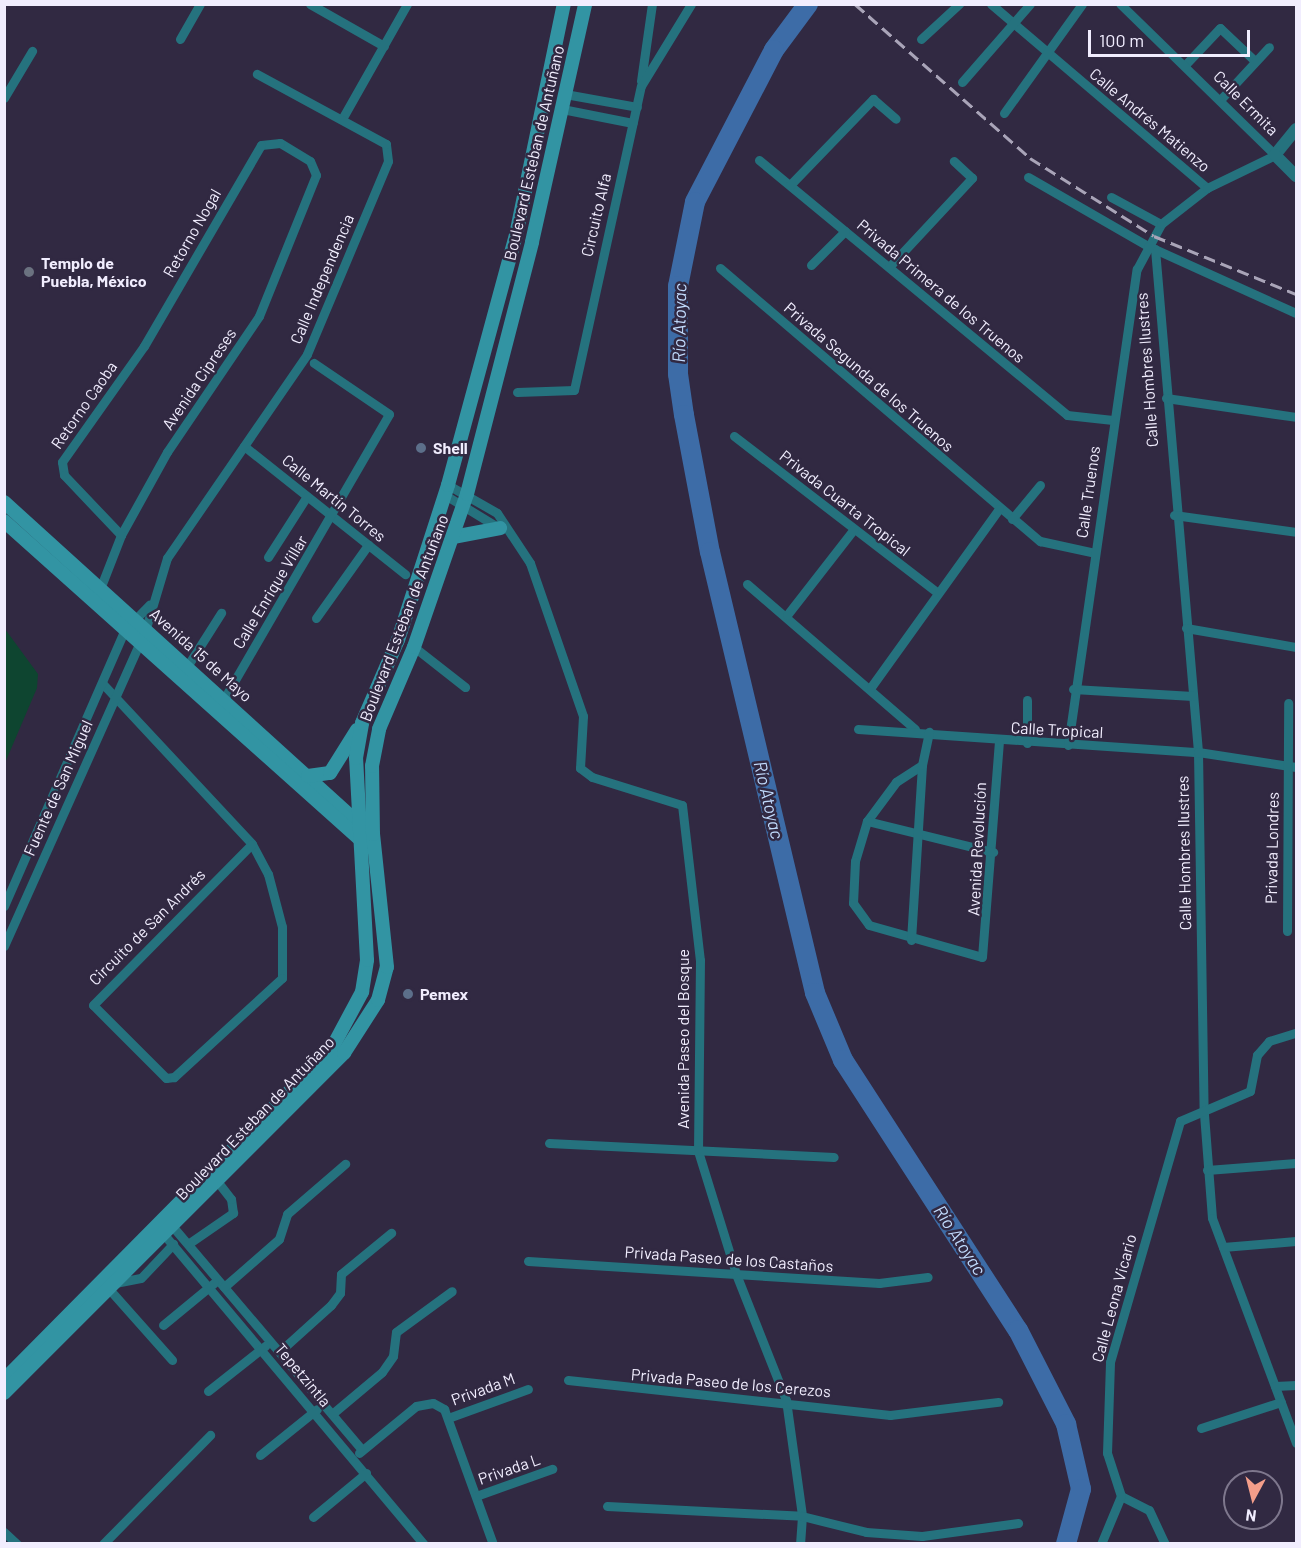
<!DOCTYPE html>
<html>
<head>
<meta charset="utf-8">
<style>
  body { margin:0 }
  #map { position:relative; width:1301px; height:1548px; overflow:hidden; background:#312942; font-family:Barlow,sans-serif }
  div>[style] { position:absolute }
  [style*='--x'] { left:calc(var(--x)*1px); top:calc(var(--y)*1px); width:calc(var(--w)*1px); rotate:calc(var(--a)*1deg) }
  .green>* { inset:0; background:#0e4530 }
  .river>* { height:20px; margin:-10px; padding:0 10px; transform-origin:10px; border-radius:10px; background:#3d6ca7 }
  .minor>* { height:9px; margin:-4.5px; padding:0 4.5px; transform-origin:4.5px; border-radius:4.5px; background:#25727e }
  .tertiary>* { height:12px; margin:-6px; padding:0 6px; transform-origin:6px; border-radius:6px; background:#25727e }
  .secondary>* { height:14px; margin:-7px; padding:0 7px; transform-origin:7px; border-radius:7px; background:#3294a3 }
  .rail>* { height:3px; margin-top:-1.5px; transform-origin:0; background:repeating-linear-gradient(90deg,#a9a4b8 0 12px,transparent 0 18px) }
  .dots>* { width:16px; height:16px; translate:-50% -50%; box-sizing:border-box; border:3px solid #312942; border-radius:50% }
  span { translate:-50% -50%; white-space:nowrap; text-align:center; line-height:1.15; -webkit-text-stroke:5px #312942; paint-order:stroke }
  .street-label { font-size:16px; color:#f1edfe }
  .poi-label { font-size:16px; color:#f1edfe; font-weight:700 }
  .left { translate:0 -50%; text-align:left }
  .water-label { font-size:18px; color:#c1dbfd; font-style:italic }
  .frame { position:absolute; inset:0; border:6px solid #f1edfe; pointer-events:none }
  .north { position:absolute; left:1223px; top:1470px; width:60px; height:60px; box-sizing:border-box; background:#312942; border:2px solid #7e778d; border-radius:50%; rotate:187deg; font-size:16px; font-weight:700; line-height:24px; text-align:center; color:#f1edfe }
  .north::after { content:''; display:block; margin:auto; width:21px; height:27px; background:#f49e8a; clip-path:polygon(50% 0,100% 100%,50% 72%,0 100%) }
  .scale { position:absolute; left:1088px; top:30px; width:162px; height:27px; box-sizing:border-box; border:3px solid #f1edfe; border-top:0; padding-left:8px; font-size:18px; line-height:21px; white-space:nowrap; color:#f1edfe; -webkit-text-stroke:4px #312942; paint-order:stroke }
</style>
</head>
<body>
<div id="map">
  <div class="green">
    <div style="clip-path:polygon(5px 629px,38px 674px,37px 688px,5px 763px)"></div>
  </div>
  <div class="river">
    <div style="--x:808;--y:4;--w:57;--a:126.5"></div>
    <div style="--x:774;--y:50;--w:171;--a:117.5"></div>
    <div style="--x:695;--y:202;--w:86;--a:101.4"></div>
    <div style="--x:678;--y:286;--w:88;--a:90"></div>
    <div style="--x:678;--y:374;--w:41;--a:81.7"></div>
    <div style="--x:684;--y:415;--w:139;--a:79.3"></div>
    <div style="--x:710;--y:552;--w:453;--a:76.6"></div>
    <div style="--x:815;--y:993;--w:73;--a:67.3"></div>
    <div style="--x:843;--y:1060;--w:322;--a:57.1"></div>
    <div style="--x:1018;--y:1330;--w:106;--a:62.9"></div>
    <div style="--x:1066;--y:1424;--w:67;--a:77"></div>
    <div style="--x:1081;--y:1489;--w:57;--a:105.3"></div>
  </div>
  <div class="minor">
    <div style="--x:310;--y:4;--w:85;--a:29.6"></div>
    <div style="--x:991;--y:4;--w:284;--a:40.4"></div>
    <div style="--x:180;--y:39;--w:40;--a:-60.3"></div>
    <div style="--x:921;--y:39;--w:52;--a:-42.6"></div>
    <div style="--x:1185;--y:65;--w:51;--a:-46.6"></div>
    <div style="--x:1220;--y:28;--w:48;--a:43.3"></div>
    <div style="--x:641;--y:81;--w:78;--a:-81.9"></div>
    <div style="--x:962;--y:82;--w:103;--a:-48.9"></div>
    <div style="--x:565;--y:94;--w:73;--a:10.2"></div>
    <div style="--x:4;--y:98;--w:55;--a:-59.2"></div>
    <div style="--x:1220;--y:100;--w:72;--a:-47.2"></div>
    <div style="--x:562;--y:109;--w:72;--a:11.2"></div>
    <div style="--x:1004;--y:113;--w:134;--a:-54.4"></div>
    <div style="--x:342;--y:119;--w:132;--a:-60.5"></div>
    <div style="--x:759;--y:160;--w:400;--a:39.6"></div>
    <div style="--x:1067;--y:415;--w:46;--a:6.2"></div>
    <div style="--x:1028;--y:177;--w:138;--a:29.9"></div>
    <div style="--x:1148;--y:246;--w:162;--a:24.4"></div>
    <div style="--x:790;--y:185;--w:120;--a:-46"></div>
    <div style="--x:873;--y:99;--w:30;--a:41"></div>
    <div style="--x:1111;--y:197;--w:57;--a:28.4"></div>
    <div style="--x:1155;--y:249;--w:505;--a:85.11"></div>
    <div style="--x:1198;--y:752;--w:362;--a:89.1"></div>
    <div style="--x:1204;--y:1114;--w:104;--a:85.6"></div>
    <div style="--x:1212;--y:1218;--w:240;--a:69.5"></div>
    <div style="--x:811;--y:265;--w:48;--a:-45"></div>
    <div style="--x:889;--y:267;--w:122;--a:-47"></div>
    <div style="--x:972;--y:178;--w:25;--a:-137"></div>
    <div style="--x:720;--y:268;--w:421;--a:40.5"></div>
    <div style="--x:1040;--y:541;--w:56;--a:12.3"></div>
    <div style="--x:517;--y:392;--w:57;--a:-2"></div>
    <div style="--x:574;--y:390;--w:311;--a:-77.6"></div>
    <div style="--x:641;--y:86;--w:96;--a:-58.6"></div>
    <div style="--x:1166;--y:398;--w:131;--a:8.3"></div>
    <div style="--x:734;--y:436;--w:257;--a:37.6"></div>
    <div style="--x:244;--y:446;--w:206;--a:38.5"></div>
    <div style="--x:448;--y:485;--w:56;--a:29.7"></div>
    <div style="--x:497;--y:513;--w:60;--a:56.6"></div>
    <div style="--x:530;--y:563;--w:162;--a:70.9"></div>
    <div style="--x:583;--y:716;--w:52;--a:93.3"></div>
    <div style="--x:580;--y:768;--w:15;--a:37"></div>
    <div style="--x:592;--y:777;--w:94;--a:17.3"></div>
    <div style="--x:682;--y:805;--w:156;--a:83.4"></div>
    <div style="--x:700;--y:960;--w:191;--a:90.6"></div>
    <div style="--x:698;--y:1151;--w:129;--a:72.8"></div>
    <div style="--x:736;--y:1274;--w:136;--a:68.4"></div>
    <div style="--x:786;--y:1400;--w:117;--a:82.1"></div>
    <div style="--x:802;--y:1516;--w:28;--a:94"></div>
    <div style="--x:445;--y:495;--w:66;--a:31.3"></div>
    <div style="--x:1174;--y:515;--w:123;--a:7.9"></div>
    <div style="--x:1012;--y:519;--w:44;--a:-50.5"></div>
    <div style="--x:268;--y:557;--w:72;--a:-57.4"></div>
    <div style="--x:747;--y:584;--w:222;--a:40.8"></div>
    <div style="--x:98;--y:594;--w:63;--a:-68.7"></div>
    <div style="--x:121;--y:535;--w:95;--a:-61"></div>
    <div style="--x:167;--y:452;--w:164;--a:-55.9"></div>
    <div style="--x:259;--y:316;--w:152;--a:-68"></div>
    <div style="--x:316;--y:175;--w:15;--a:-113"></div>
    <div style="--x:310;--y:161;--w:35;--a:-149"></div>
    <div style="--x:280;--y:143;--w:19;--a:174"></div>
    <div style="--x:261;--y:145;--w:233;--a:120.2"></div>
    <div style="--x:144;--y:346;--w:142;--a:125.3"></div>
    <div style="--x:62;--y:462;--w:13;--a:81"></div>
    <div style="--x:64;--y:475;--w:83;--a:46.5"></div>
    <div style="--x:787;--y:615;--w:109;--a:-52.1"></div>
    <div style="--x:316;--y:618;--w:90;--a:-54.5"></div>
    <div style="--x:1186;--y:628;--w:112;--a:9.8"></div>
    <div style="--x:414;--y:647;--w:65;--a:38.1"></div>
    <div style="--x:188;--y:665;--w:62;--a:-57.6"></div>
    <div style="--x:102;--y:683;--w:220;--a:47"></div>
    <div style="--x:252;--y:844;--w:34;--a:62"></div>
    <div style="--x:268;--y:874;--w:55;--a:75.2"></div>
    <div style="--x:282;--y:927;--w:51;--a:90"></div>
    <div style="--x:282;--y:978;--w:147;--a:137.5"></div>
    <div style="--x:174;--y:1077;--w:8;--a:173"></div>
    <div style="--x:166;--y:1078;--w:103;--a:-135"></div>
    <div style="--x:93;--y:1005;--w:226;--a:-45.4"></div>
    <div style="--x:871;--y:687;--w:219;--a:-54.3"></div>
    <div style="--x:1073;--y:689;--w:120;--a:3.3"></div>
    <div style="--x:1027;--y:700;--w:43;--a:90"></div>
    <div style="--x:221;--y:704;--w:335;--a:-59.9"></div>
    <div style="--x:389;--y:414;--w:91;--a:-145.8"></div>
    <div style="--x:858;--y:729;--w:341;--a:3.9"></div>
    <div style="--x:1198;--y:752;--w:99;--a:8.7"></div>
    <div style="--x:1068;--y:745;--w:481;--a:-81.8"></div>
    <div style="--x:1137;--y:269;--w:51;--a:-61.9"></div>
    <div style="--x:1161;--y:224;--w:58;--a:-38"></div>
    <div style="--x:1207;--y:188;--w:76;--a:-25.9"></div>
    <div style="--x:1275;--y:155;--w:216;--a:-135.7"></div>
    <div style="--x:922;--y:765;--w:31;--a:147"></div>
    <div style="--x:896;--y:782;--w:49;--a:126.6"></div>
    <div style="--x:867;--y:821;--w:42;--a:106.7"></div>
    <div style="--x:855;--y:861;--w:42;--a:92.7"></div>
    <div style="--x:853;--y:903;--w:27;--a:54"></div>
    <div style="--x:869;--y:925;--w:117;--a:15.8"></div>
    <div style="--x:982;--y:957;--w:216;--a:-85.5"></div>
    <div style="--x:867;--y:821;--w:130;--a:13.8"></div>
    <div style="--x:4;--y:906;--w:300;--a:-66.4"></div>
    <div style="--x:124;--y:631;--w:37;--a:-46"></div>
    <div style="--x:1287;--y:931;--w:228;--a:-89.7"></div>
    <div style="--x:911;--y:940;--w:175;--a:-86.4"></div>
    <div style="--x:922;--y:765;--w:34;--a:-78"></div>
    <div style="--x:4;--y:946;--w:348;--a:-65.9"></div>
    <div style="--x:146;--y:628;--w:73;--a:-73.3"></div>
    <div style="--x:167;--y:558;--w:247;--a:-55.5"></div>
    <div style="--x:307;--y:354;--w:209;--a:-67.2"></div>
    <div style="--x:388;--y:161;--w:17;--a:-97"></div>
    <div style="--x:386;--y:144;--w:147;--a:-151.5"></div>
    <div style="--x:549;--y:1143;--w:285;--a:2.8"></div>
    <div style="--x:1207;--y:1170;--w:89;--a:-4.5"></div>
    <div style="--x:168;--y:1221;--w:300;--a:49.7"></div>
    <div style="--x:161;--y:1231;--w:409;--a:50"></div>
    <div style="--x:188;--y:1244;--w:55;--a:-34.6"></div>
    <div style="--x:233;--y:1213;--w:14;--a:-98"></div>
    <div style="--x:231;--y:1199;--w:23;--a:-128"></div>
    <div style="--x:1223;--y:1247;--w:73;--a:-4.7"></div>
    <div style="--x:528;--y:1261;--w:352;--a:3.6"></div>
    <div style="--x:879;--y:1283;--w:49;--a:-7"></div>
    <div style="--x:115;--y:1283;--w:26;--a:-11"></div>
    <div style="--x:141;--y:1278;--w:47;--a:-46.7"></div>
    <div style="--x:224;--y:1287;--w:73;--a:-41.1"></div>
    <div style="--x:279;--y:1239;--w:26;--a:-72"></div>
    <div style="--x:287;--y:1214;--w:77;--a:-40.8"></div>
    <div style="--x:109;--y:1289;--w:95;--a:48.4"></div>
    <div style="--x:163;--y:1325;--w:66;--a:-39.5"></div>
    <div style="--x:279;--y:1352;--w:70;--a:-42.1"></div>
    <div style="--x:331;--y:1305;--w:15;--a:-53"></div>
    <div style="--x:340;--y:1293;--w:19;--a:-87"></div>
    <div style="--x:341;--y:1274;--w:65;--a:-39.4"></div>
    <div style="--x:568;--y:1380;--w:324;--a:6.2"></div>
    <div style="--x:890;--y:1415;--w:109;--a:-6.9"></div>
    <div style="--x:1275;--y:1386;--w:21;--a:-3"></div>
    <div style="--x:208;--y:1391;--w:73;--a:-38.3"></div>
    <div style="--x:332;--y:1414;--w:65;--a:-40"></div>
    <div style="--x:382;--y:1372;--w:19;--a:-55"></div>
    <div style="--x:393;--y:1356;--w:24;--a:-83"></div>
    <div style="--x:396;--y:1332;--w:69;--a:-36.2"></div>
    <div style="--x:448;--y:1418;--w:85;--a:-19.9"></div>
    <div style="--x:1201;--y:1428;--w:84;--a:-18"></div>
    <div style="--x:359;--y:1453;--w:74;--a:-39.5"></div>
    <div style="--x:416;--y:1406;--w:17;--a:-10"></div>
    <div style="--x:433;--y:1403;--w:13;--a:29"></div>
    <div style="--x:444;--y:1409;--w:144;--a:70.1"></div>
    <div style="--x:260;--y:1455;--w:73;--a:-38.9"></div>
    <div style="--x:476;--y:1496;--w:81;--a:-19.6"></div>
    <div style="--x:1121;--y:1496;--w:31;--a:27"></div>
    <div style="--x:1149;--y:1510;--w:38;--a:65"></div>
    <div style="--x:607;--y:1506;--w:195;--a:2.9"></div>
    <div style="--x:802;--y:1516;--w:66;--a:14"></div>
    <div style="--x:866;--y:1532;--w:56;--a:4.1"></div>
    <div style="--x:922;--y:1536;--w:97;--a:-7.7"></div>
    <div style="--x:313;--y:1517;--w:69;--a:-39.7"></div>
    <div style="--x:4;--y:1532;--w:18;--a:43"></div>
    <div style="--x:103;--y:1544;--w:153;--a:-45.5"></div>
    <div style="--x:1101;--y:1544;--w:52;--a:-67.4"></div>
    <div style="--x:1121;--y:1496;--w:45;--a:-108"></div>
    <div style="--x:1107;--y:1453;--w:91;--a:-88.1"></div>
    <div style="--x:1110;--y:1362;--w:251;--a:-73.8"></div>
    <div style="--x:1180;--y:1121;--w:76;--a:-23.2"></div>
    <div style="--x:1250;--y:1091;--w:37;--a:-79"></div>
    <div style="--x:1257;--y:1055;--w:18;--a:-49"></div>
    <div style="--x:1269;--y:1041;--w:28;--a:-17"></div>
  </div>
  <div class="tertiary">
    <div style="--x:1296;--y:129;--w:33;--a:129"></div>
    <div style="--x:1275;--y:155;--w:30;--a:45"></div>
  </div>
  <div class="secondary">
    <div style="--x:4;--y:502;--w:479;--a:42.2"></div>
    <div style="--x:4;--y:521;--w:482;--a:41.8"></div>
    <div style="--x:453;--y:537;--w:48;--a:-10.8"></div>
    <div style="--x:308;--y:776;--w:22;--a:-8"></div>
    <div style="--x:330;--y:773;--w:51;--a:-57.9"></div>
    <div style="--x:4;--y:1380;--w:467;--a:-45.3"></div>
    <div style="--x:332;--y:1048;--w:64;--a:-61.8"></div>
    <div style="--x:362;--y:992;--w:32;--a:-81"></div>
    <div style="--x:367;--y:960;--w:202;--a:-93.1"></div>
    <div style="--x:356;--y:758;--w:36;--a:-80"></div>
    <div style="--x:362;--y:723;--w:90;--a:-66.6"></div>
    <div style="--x:398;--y:640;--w:163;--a:-72.1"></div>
    <div style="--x:448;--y:485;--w:259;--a:-74.8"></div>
    <div style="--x:516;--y:235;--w:236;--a:-78.3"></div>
    <div style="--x:4;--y:1393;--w:481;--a:-45"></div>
    <div style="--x:344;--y:1053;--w:63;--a:-57.3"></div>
    <div style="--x:378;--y:1000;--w:34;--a:-75"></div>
    <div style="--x:387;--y:967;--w:134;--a:-96"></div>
    <div style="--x:373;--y:834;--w:68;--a:-90.8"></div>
    <div style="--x:372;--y:766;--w:38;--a:-79"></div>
    <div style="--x:379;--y:729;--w:89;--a:-66.9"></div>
    <div style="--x:414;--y:647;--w:162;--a:-70.9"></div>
    <div style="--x:467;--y:494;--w:260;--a:-75.5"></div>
    <div style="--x:532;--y:242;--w:244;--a:-77.4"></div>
  </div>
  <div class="rail">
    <div style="--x:855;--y:4;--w:233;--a:41.3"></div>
    <div style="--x:1030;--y:158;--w:146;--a:32.2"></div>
    <div style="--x:1154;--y:236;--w:153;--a:22.2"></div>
  </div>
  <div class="dots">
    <div style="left:29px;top:272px;background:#6b7280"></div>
    <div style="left:421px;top:448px;background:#5c6f8a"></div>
    <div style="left:408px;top:994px;background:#5c6f8a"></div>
  </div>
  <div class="street-label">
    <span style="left:1246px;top:103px;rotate:45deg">Calle Ermita</span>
    <span style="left:1150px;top:120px;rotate:40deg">Calle Andrés Matienzo</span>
    <span style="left:534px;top:153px;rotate:-77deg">Boulevard Esteban de Antuñano</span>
    <span style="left:596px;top:215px;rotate:-77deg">Circuito Alfa</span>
    <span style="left:192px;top:233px;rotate:-60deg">Retorno Nogal</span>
    <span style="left:322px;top:279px;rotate:-67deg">Calle Independencia</span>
    <span style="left:941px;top:291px;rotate:40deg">Privada Primera de los Truenos</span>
    <span style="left:1147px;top:370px;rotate:-94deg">Calle Hombres Ilustres</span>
    <span style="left:869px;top:377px;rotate:41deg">Privada Segunda de los Truenos</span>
    <span style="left:199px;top:379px;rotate:-56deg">Avenida Cipreses</span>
    <span style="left:84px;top:405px;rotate:-55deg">Retorno Caoba</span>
    <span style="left:1088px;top:492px;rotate:-82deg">Calle Truenos</span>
    <span style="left:334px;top:498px;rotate:39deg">Calle Martín Torres</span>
    <span style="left:845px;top:503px;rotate:38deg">Privada Cuarta Tropical</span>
    <span style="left:270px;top:592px;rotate:-59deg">Calle Enrique Villar</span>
    <span style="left:404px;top:618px;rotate:-69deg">Boulevard Esteban de Antuñano</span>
    <span style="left:201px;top:655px;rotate:42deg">Avenida 15 de Mayo</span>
    <span style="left:1057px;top:730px;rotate:3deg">Calle Tropical</span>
    <span style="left:58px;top:788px;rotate:-66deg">Fuente de San Miguel</span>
    <span style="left:1272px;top:848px;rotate:-89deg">Privada Londres</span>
    <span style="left:977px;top:849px;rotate:-87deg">Avenida Revolución</span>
    <span style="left:1184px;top:853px;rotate:-91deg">Calle Hombres Ilustres</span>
    <span style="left:147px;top:927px;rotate:-45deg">Circuito de San Andrés</span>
    <span style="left:683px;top:1039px;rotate:-90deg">Avenida Paseo del Bosque</span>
    <span style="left:255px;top:1118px;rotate:-46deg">Boulevard Esteban de Antuñano</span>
    <span style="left:729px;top:1259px;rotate:4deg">Privada Paseo de los Castaños</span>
    <span style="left:1114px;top:1298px;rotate:-75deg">Calle Leona Vicario</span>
    <span style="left:303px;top:1375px;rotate:50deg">Tepetzintla</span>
    <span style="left:731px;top:1383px;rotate:5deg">Privada Paseo de los Cerezos</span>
    <span style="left:483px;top:1389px;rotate:-20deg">Privada M</span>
    <span style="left:509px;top:1469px;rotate:-19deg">Privada L</span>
  </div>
  <div class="poi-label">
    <span class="left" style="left:41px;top:272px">Templo de<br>Puebla, México</span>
    <span class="left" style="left:433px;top:448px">Shell</span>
    <span class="left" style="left:420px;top:994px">Pemex</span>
  </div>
  <div class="water-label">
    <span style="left:679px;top:323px;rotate:-89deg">Río Atoyac</span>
    <span style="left:769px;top:800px;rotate:77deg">Río Atoyac</span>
    <span style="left:960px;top:1240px;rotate:57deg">Río Atoyac</span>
  </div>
  <div class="frame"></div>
  <div class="north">N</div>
  <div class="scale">100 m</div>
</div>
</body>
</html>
